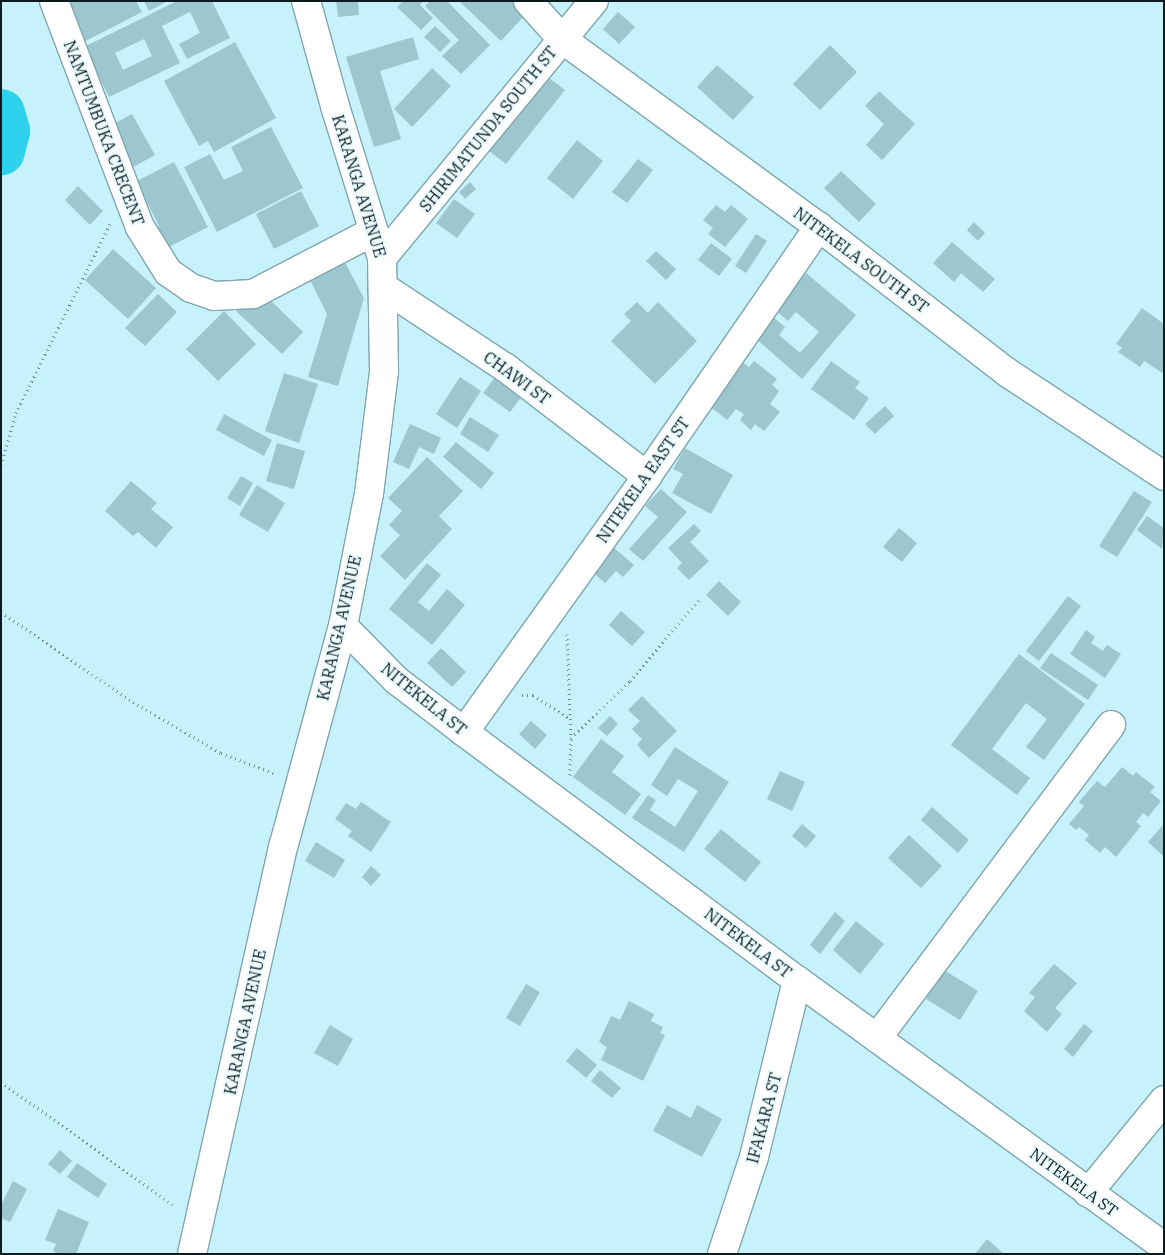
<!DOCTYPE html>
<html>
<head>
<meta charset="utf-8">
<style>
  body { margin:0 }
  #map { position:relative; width:1165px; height:1255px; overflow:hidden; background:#c8f2fb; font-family:"IBM Plex Serif",serif }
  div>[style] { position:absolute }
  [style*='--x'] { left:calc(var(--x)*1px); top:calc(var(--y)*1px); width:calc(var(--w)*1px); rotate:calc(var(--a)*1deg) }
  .river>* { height:48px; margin:-24px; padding:0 24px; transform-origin:24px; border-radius:24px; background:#2fd2ec }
  .building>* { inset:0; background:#9dc6ce }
  .path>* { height:3px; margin-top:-1.5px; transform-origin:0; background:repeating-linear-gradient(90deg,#6d8b91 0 1px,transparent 0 5px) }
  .roads { filter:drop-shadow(1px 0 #7ea6ae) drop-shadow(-1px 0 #7ea6ae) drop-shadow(0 1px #7ea6ae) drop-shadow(0 -1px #7ea6ae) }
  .minor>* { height:28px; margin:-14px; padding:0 14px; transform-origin:14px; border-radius:14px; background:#fff }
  span { translate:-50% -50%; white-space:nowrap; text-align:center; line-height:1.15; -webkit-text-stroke:4px #eafafe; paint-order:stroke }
  .street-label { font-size:16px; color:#0b1b1e }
  .frame { position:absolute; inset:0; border:2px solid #0b1b1e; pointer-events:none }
</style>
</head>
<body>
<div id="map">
  <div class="river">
    <div style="--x:1;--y:113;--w:19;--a:74"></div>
    <div style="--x:6;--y:131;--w:21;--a:104"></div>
  </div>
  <div class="building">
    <div style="clip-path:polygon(66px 1px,136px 1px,142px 12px,78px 45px)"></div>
    <div style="clip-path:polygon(144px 1px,168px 1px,149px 11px)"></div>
    <div style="clip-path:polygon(evenodd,177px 1px,212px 1px,230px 38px,187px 59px,179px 44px,200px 33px,190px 12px,162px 26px,180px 63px,109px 97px,84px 47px,177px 1px,144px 39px,152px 56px,123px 70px,115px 53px,144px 39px)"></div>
    <div style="clip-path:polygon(336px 1px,358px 1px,359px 15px,338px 17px)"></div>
    <div style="clip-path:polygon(403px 1px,423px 1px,420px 5px,433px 18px,421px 30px,397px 7px)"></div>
    <div style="clip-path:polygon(430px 1px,447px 1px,490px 45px,461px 74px,442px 56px,459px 40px,425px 6px)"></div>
    <div style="clip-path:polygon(459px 1px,511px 1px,525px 15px,501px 41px)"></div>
    <div style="clip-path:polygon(618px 12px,635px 27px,619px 44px,603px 29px)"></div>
    <div style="clip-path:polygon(435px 26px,451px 41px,440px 52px,424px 37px)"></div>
    <div style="clip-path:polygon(413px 37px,419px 59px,380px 71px,401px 139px,374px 147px,346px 57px)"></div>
    <div style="clip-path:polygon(235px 42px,276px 118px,214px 152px,208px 141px,199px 146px,164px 81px)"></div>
    <div style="clip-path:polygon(830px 45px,857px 72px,820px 110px,793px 84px)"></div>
    <div style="clip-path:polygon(717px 65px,754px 97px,733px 120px,697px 87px)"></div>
    <div style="clip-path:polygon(432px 68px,451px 86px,412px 127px,394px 109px)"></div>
    <div style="clip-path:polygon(540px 71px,565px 90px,506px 164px,481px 145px)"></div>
    <div style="clip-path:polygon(879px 91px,915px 124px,882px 160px,866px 145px,884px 124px,865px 106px)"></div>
    <div style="clip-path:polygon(132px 114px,155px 155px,126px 171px,110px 126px)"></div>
    <div style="clip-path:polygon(271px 127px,303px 188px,217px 232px,184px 167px,210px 154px,224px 180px,243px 171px,231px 147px)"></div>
    <div style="clip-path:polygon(577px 140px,603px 161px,573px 199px,547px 178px)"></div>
    <div style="clip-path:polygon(638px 159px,653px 170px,627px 203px,612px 192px)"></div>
    <div style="clip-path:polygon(174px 162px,208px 227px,161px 251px,150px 230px,159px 226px,147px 202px,137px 206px,127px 186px)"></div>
    <div style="clip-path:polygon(841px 171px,876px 204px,859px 222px,824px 188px)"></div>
    <div style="clip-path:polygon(470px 182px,476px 189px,465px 199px,459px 192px)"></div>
    <div style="clip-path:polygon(78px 186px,103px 211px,90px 225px,65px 200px)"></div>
    <div style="clip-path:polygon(301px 191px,319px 226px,274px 249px,256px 214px)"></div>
    <div style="clip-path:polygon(454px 199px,475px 214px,457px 238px,436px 223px)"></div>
    <div style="clip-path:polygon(716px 205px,725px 212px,731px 205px,748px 219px,725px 247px,708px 234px,713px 228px,703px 220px)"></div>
    <div style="clip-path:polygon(974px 222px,985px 233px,978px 241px,967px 230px)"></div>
    <div style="clip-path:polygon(756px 234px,767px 241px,746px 273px,735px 266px)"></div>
    <div style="clip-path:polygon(952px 242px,995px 279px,983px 292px,961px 273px,954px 282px,933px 263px)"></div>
    <div style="clip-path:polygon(711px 243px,732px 259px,719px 276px,698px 260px)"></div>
    <div style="clip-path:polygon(113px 249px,156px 288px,128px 319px,85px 280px)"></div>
    <div style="clip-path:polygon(656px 251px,676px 269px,666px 280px,646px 261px)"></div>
    <div style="clip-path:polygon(342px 257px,364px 298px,338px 386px,308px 377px,327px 314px,307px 274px)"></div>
    <div style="clip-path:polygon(806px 273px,856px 315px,802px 379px,754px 337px,772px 316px,785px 327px,779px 335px,800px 353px,819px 332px,796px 312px,788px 321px,775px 310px)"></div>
    <div style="clip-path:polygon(263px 293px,303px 332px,282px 354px,236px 311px)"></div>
    <div style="clip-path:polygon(158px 294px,177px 312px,145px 346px,125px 328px)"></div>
    <div style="clip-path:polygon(637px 302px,648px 313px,658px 302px,697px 341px,655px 384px,611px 341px,631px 321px,624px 314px)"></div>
    <div style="clip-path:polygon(1142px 308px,1164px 324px,1164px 374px,1144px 361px,1140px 367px,1118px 352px,1122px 348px,1116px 344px)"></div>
    <div style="clip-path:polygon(224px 311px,256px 344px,218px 381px,186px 349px)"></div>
    <div style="clip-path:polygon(754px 361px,777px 379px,772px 385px,779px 391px,770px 404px,780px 412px,764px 431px,755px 424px,751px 430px,740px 420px,744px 414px,736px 409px,727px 420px,708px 405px,742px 362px,749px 367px)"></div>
    <div style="clip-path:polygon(831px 361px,860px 382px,855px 388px,869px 398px,854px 420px,811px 389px)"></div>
    <div style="clip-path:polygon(284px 373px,318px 384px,299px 443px,265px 431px)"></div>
    <div style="clip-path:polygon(497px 375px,523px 395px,510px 412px,483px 393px)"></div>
    <div style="clip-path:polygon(460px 377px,481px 391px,457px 428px,436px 414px)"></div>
    <div style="clip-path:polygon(885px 406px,894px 416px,875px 434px,865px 424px)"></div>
    <div style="clip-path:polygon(224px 414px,272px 440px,264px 456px,216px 430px)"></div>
    <div style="clip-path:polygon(470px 417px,499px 435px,488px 452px,460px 434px)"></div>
    <div style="clip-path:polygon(410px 424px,441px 438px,434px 454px,419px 447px,409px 469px,393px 462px)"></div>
    <div style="clip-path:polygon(456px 442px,494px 473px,481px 489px,443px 457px)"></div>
    <div style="clip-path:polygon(277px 443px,305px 451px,294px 489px,266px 481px)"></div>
    <div style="clip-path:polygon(685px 448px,733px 475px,711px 514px,672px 493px,683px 474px,673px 469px)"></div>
    <div style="clip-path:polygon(427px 457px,463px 491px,439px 516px,452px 529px,405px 580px,380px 556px,400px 535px,389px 525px,402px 511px,388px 498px)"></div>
    <div style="clip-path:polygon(241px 476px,253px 483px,240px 506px,227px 498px)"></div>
    <div style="clip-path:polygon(131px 481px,157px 503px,151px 509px,173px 527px,156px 548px,138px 532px,133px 536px,105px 511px)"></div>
    <div style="clip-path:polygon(257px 485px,285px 503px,268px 532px,239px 515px)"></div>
    <div style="clip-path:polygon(661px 489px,687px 512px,643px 561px,629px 549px,658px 517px,645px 506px)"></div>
    <div style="clip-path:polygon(1134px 491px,1152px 502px,1117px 557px,1099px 546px)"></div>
    <div style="clip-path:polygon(1147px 516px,1164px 528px,1162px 549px,1137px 530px)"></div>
    <div style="clip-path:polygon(694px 524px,701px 531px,690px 542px,709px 561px,689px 580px,677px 568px,682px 563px,668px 548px)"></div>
    <div style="clip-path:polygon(899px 528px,917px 543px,902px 562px,883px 547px)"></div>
    <div style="clip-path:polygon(605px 540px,634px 565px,623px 577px,616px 571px,605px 583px,583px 564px)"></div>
    <div style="clip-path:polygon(427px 563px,441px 575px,418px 602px,429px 611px,447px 589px,465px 605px,432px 645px,389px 609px)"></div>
    <div style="clip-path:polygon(719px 581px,741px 602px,728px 616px,706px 595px)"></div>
    <div style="clip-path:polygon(1068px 596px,1081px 606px,1039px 661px,1026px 651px)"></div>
    <div style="clip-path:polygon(621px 611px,645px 632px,632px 646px,609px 625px)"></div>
    <div style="clip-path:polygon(1086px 630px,1095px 637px,1091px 643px,1103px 651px,1107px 645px,1121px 654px,1105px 678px,1070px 654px)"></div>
    <div style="clip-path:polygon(441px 648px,466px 672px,452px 687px,427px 663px)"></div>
    <div style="clip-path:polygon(1051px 653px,1098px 685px,1088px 700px,1040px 668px)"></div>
    <div style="clip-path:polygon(1019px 654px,1085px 704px,1044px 760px,1026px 747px,1047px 719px,1026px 703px,992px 749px,1030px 778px,1017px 795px,951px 745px)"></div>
    <div style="clip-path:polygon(642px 696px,677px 731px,649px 758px,637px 745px,642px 739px,632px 729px,640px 721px,628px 710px)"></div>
    <div style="clip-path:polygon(610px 716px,618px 724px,607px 736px,598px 728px)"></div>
    <div style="clip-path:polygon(531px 721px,547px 735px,535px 749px,519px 734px)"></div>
    <div style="clip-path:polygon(601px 739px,624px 756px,612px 772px,641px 794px,625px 815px,573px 777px)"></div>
    <div style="clip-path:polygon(675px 747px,729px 782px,684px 852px,632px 818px,648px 795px,656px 800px,650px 810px,675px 827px,698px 791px,678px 779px,667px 796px,651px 785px)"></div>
    <div style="clip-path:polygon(1122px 767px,1133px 776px,1136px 772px,1155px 787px,1150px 792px,1161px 801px,1148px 817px,1143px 813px,1136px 822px,1141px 826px,1116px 857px,1105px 847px,1100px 853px,1085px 840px,1089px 835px,1079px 827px,1076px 830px,1069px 824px,1084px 806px,1079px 802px,1097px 781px,1105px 787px)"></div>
    <div style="clip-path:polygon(780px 771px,805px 782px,792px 811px,767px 799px)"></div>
    <div style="clip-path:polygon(361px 802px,391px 822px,371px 852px,348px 836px,352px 831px,335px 819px,346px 803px,356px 809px)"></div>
    <div style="clip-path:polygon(932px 807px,969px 840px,958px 853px,921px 820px)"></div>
    <div style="clip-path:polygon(802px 824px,816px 836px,806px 848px,792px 836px)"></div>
    <div style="clip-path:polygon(1164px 824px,1164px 857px,1148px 842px)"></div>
    <div style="clip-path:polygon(721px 829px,761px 862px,745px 882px,704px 849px)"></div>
    <div style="clip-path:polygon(909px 835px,942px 866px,921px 888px,888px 858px)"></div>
    <div style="clip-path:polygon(316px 842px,345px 860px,334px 878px,305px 861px)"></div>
    <div style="clip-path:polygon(371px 866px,381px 875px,371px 886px,362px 877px)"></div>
    <div style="clip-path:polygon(835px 912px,845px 921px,820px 954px,810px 945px)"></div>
    <div style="clip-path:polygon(856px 921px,884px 944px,860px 974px,833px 950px)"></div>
    <div style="clip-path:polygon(1054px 964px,1077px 983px,1055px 1008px,1062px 1014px,1047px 1032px,1024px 1011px,1035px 997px,1029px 993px)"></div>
    <div style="clip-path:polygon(944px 970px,978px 991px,960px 1020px,926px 999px)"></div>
    <div style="clip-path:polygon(526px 984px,540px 992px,520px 1026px,506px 1018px)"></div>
    <div style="clip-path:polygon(629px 1001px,654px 1014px,651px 1021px,663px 1027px,660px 1033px,665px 1035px,643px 1081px,601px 1060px,607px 1047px,599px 1042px,611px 1016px,620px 1020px)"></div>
    <div style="clip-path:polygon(1084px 1024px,1093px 1031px,1073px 1057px,1064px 1049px)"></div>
    <div style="clip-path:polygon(330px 1025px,353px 1039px,338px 1066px,314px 1053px)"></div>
    <div style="clip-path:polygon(577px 1048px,597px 1065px,586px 1078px,566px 1061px)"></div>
    <div style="clip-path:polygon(600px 1070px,621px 1088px,612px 1098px,591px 1081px)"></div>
    <div style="clip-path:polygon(667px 1105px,691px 1118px,697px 1105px,722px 1119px,702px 1157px,653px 1131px)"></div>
    <div style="clip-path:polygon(60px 1150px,72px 1161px,60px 1174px,48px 1164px)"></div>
    <div style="clip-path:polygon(77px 1163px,107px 1184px,98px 1198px,67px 1177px)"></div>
    <div style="clip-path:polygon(13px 1181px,27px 1189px,10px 1222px,1px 1218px,1px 1205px)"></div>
    <div style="clip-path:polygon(58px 1209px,89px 1222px,76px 1254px,60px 1254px,53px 1251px,56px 1244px,45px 1240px)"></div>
    <div style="clip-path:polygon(987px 1239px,1004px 1254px,975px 1254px)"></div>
  </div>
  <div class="path">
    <div style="--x:1;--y:465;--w:54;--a:-73.9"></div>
    <div style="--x:16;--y:413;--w:211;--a:-63.6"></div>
    <div style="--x:1;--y:612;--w:160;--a:34.3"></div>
    <div style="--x:133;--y:702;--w:102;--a:30.1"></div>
    <div style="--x:221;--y:753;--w:59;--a:20.9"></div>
    <div style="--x:567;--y:634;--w:105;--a:87.8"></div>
    <div style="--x:571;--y:739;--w:38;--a:92"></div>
    <div style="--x:522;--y:695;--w:11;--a:0"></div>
    <div style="--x:533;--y:695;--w:44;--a:33"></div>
    <div style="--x:571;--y:738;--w:82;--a:-44"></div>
    <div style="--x:630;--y:681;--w:110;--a:-49.8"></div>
    <div style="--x:1;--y:1082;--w:214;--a:35.5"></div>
  </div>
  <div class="roads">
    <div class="minor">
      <div style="--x:54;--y:1;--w:242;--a:69.2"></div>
      <div style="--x:140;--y:227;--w:53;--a:58.1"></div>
      <div style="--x:168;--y:272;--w:28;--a:35"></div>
      <div style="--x:191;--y:288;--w:24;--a:19"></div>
      <div style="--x:214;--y:296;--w:39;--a:-3"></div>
      <div style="--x:253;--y:294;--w:136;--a:-27.5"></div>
      <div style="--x:528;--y:1;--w:51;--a:48.2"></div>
      <div style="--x:562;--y:39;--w:318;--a:36.2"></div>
      <div style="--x:819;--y:227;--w:239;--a:37.7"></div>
      <div style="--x:1008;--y:373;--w:187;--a:33.4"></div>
      <div style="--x:382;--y:258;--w:333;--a:-50.5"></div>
      <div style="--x:383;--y:287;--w:147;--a:33.4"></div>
      <div style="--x:506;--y:368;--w:178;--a:37.5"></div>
      <div style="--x:343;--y:626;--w:76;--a:45.5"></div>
      <div style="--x:396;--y:680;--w:86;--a:37.4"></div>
      <div style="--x:464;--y:732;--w:415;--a:36.7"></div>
      <div style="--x:797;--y:980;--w:454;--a:36"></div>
      <div style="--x:464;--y:732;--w:315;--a:-54.4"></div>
      <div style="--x:647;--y:476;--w:303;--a:-55.4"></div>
      <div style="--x:877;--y:1038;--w:391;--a:-53.2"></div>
      <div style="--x:1088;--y:1193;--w:120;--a:-50.7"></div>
      <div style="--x:192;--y:1254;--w:420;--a:-77.4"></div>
      <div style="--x:284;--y:844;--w:226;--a:-74.9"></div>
      <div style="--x:343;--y:626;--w:135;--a:-78.9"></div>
      <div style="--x:369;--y:494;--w:124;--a:-83"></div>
      <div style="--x:384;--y:371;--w:113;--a:-91"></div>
      <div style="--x:382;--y:258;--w:159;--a:-107.2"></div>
      <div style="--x:335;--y:106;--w:109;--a:-105.4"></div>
      <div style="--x:722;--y:1254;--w:102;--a:-71.7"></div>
      <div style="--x:754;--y:1157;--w:182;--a:-76.3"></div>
    </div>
  </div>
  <div class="street-label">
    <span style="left:488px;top:129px;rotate:-51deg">SHIRIMATUNDA SOUTH ST</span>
    <span style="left:104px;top:133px;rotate:69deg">NAMTUMBUKA CRECENT</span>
    <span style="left:359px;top:186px;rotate:73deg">KARANGA AVENUE</span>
    <span style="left:861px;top:260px;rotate:37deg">NITEKELA SOUTH ST</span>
    <span style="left:517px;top:378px;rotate:36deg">CHAWI ST</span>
    <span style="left:643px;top:480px;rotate:-55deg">NITEKELA EAST ST</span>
    <span style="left:339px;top:628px;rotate:-77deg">KARANGA AVENUE</span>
    <span style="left:424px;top:699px;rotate:39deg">NITEKELA ST</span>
    <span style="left:748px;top:943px;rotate:37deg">NITEKELA ST</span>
    <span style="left:245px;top:1022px;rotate:-78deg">KARANGA AVENUE</span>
    <span style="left:764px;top:1118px;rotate:-75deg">IFAKARA ST</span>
    <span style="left:1074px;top:1182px;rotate:36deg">NITEKELA ST</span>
  </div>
  <div class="frame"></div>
</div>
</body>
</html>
